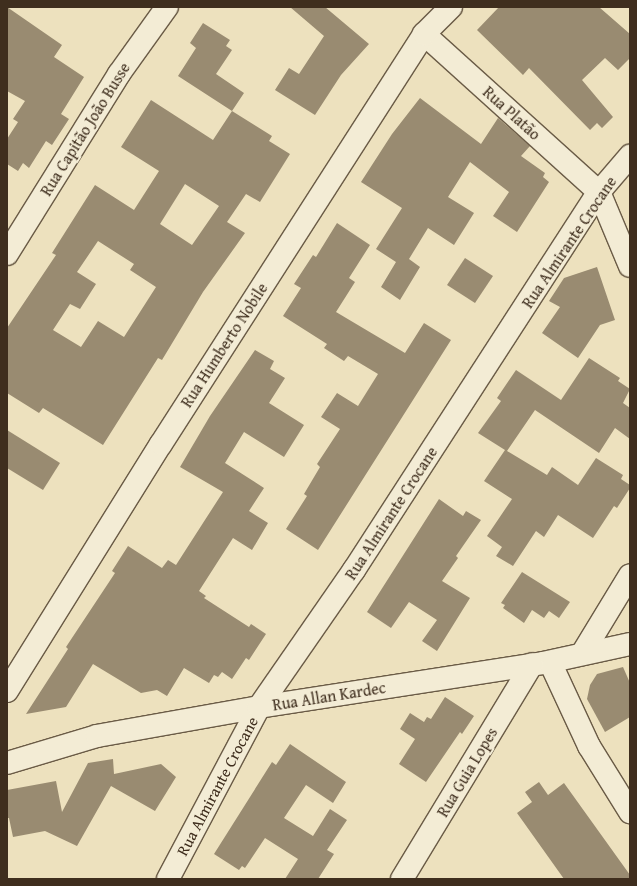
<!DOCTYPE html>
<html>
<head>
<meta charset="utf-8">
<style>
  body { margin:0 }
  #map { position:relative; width:637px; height:886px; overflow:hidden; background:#ede1be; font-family:"Gentium Book Plus",serif }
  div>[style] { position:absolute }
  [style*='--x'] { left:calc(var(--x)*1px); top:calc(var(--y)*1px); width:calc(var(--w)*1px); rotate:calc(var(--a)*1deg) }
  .building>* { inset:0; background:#998b71 }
  .roads { filter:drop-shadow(1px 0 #6a5b46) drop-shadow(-1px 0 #6a5b46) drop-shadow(0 1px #6a5b46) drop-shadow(0 -1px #6a5b46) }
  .minor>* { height:22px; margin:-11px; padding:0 11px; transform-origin:11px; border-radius:11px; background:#f3ecd5 }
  span { translate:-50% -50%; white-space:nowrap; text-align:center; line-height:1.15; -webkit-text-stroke:4px #f3ecd5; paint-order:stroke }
  .street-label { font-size:16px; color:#3f2e1e }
  .frame { position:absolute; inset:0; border:8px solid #3f2e1e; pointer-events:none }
</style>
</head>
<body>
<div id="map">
  <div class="building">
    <div style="clip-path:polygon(7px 7px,62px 45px,54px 57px,84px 77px,61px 114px,69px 119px,52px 145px,46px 141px,29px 168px,23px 163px,18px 171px,7px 164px,7px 139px,18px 122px,13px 119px,25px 101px,7px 91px)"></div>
    <div style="clip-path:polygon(290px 7px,325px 7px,369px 44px,341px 75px,315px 115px,275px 90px,289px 68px,299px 74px,324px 36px)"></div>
    <div style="clip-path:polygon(499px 7px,599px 7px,630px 34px,630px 58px,618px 70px,605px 58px,582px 80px,613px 117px,602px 128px,597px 123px,590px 130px,529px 68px,523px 75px,477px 30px)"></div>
    <div style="clip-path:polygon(203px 23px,230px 40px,226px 46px,232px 50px,216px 74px,244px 93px,232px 111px,178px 76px,196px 48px,190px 43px)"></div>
    <div style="clip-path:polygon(420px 98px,481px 144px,498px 118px,530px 146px,521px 156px,545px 173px,543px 177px,549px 182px,517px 232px,493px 216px,509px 192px,470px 162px,448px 197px,474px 213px,454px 245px,428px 228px,409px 259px,420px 267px,400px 300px,381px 287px,396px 262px,376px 249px,402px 208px,361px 182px,392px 134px)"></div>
    <div style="clip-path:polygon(evenodd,151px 100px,213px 140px,232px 111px,272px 136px,269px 141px,290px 154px,260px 202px,246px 194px,227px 222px,245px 233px,203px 292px,162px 360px,158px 358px,103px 445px,43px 408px,39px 413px,7px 393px,7px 328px,56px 255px,52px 253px,95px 185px,134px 210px,159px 171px,121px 147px,151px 100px,185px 184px,219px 206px,192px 245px,160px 224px,185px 184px,151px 100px,98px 241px,134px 264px,130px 270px,156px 287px,124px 337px,98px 321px,81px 347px,53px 330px,70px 304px,80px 309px,96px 284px,77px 272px,98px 241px)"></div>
    <div style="clip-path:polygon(337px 223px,370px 245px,349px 278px,355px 282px,336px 312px,405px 353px,424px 323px,451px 340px,318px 550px,286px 529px,307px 496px,304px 494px,320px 467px,317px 464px,340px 429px,321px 417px,337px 393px,358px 406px,378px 374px,348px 356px,344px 361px,324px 348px,327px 344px,283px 316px,301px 288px,294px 284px,313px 255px,316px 257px)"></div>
    <div style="clip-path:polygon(465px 258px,493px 276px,475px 303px,447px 285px)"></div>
    <div style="clip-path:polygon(597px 267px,615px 320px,600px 325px,578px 358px,542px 333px,560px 307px,549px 301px,564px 278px)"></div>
    <div style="clip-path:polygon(255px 350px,274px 361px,270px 369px,285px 378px,269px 403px,304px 425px,284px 457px,244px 432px,225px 463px,264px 488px,249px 511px,268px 523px,252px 550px,233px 538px,199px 591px,206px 596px,204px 598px,249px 627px,251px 624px,266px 634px,249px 660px,246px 658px,232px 679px,222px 672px,218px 677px,214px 675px,209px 683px,184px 668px,167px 696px,157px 690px,141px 693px,93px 664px,66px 707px,26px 714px,68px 649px,66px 647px,115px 573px,112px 571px,128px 546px,162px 568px,168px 560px,176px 565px,203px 523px,223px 492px,180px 467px,210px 416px)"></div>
    <div style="clip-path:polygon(589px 358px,620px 378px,618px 381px,630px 389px,623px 403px,630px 408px,630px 439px,615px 428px,599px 453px,535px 410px,507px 451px,547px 475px,552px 467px,578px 485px,596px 458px,623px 475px,621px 479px,630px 485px,630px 488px,617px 508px,614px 506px,593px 538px,558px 515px,544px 537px,536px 531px,513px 566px,496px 556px,502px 547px,487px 536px,512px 499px,484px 481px,505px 450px,478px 433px,501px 401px,497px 398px,516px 370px,561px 400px)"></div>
    <div style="clip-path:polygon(7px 430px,60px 463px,43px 490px,7px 468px)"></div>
    <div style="clip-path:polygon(439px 499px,463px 516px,466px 511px,481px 520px,456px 556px,458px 558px,442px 581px,470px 598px,437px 651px,422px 641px,437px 620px,409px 602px,391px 628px,367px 612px)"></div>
    <div style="clip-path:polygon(522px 572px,570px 602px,559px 618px,549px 611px,544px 618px,532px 610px,524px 623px,503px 608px,505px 605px,501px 603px)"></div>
    <div style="clip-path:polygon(623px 667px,630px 683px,630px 717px,605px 732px,587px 699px,590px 685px,597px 674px)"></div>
    <div style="clip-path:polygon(445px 697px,474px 716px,462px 734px,460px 732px,426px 782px,399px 764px,415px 739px,400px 729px,410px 713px,424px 722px,427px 717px,431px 719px)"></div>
    <div style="clip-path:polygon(290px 744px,346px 782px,333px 803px,306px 785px,284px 818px,313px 836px,330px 809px,347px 820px,327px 850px,334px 854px,318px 879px,285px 879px,298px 859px,265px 838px,245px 868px,242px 866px,239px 870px,214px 854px,272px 762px,276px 765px)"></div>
    <div style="clip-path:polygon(113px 759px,114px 774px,161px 764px,176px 777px,155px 811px,111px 786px,77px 846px,45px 831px,13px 837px,9px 818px,7px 818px,7px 790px,56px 781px,62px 812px,88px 763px)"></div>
    <div style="clip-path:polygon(539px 782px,548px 795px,564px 783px,630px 875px,630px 879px,564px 879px,517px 813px,532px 802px,525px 792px)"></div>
  </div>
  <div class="roads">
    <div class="minor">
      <div style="--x:424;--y:34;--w:236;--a:42.1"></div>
      <div style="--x:599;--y:192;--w:80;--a:67.3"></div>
      <div style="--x:7;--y:254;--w:212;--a:-58.1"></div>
      <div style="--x:119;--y:74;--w:82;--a:-54.4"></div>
      <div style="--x:582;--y:654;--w:92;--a:-58.7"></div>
      <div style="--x:550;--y:662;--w:93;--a:65.1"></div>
      <div style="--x:589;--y:746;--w:78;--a:58.2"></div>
      <div style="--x:7;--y:691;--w:291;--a:-58.1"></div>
      <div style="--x:161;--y:444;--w:487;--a:-57.3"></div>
      <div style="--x:424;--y:34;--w:38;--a:-45"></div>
      <div style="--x:7;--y:763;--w:94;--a:-16.7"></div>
      <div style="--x:97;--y:736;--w:165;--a:-10.1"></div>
      <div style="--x:259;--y:707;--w:287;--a:-8.8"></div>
      <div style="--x:543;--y:663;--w:89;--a:-12.3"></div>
      <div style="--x:168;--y:879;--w:195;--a:-62.1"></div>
      <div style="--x:259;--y:707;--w:167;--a:-55.3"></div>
      <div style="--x:354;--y:570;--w:450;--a:-57.1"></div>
      <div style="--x:599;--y:192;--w:48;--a:-49.3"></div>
      <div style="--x:402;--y:879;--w:251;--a:-58.8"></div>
    </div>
  </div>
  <div class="street-label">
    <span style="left:512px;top:113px;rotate:42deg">Rua Platão</span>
    <span style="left:85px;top:129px;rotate:-58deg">Rua Capitão João Busse</span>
    <span style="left:569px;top:242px;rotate:-56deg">Rua Almirante Crocane</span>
    <span style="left:224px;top:345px;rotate:-57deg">Rua Humberto Nobile</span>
    <span style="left:391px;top:513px;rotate:-57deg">Rua Almirante Crocane</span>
    <span style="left:329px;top:696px;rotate:-9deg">Rua Allan Kardec</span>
    <span style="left:467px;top:772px;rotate:-59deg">Rua Guia Lopes</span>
    <span style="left:217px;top:786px;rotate:-62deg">Rua Almirante Crocane</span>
  </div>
  <div class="frame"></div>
</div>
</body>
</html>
